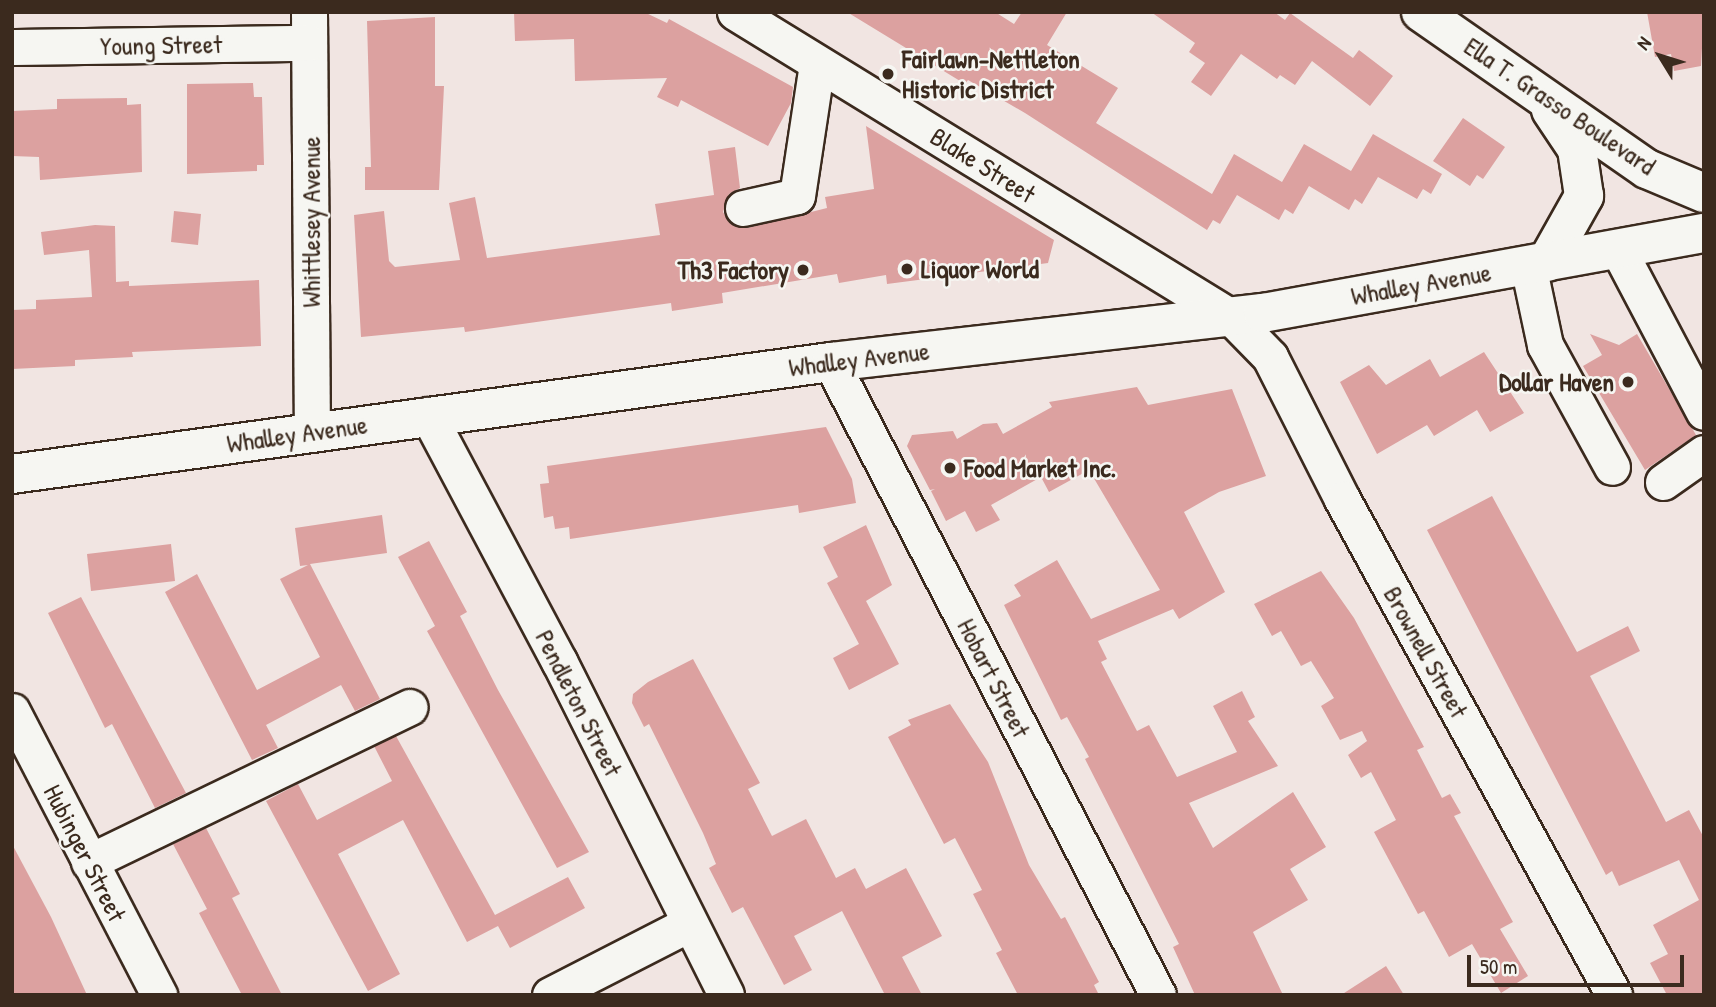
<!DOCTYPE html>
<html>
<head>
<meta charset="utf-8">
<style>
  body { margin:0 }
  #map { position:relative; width:1716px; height:1007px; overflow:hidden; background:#f1e5e2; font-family:"Patrick Hand",sans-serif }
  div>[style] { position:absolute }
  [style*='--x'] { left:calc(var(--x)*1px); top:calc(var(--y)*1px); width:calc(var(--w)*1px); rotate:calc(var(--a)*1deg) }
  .building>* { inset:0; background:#dca1a0 }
  .roads { filter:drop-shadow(2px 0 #3b2a1e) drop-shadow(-2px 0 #3b2a1e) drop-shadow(0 2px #3b2a1e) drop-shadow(0 -2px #3b2a1e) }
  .minor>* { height:35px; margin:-17.5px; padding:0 17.5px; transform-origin:17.5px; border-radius:17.5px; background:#f6f6f2 }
  .major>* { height:38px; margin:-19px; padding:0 19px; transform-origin:19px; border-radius:19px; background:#f6f6f2 }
  .dots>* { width:19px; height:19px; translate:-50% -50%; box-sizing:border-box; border:4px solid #f6f6f2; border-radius:50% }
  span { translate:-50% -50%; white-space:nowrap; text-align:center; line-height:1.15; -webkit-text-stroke:5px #f6f6f2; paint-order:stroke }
  .street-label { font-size:26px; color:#3b2a1e }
  .poi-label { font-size:26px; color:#3b2a1e; font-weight:700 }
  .left { translate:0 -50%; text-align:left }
  .right { translate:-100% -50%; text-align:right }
  .frame { position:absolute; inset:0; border:14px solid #3b2a1e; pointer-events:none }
  .north { position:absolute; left:1625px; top:21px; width:70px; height:70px; -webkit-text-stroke:5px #f6f6f2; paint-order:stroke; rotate:308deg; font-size:19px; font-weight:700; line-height:28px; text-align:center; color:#3b2a1e }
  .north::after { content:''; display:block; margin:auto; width:24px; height:32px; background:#3b2a1e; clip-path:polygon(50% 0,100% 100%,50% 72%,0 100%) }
  .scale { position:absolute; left:1467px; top:955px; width:217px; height:32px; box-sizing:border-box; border:4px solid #3b2a1e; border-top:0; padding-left:9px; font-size:21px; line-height:24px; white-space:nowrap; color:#3b2a1e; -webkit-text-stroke:5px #f6f6f2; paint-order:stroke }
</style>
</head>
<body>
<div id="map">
  <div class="building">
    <div style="clip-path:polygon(514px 12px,644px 12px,667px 23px,669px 19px,793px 87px,791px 103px,768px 146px,681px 100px,678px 107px,657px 97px,667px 78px,575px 81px,574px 39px,515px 41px)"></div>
    <div style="clip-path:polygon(847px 12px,995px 12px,1014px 24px,1022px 12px,1067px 12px,1047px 45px,1118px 88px,1096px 123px,1212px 194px,1234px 154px,1282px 182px,1304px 144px,1351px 171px,1373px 134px,1442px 174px,1431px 194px,1423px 189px,1417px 199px,1378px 177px,1362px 204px,1355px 199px,1349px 210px,1309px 186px,1293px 214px,1285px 209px,1279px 220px,1237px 195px,1220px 224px,1213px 220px,1207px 230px,1025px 113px,968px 80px,965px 84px)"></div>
    <div style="clip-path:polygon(1151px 12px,1274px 12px,1285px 20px,1290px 13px,1353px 58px,1359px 50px,1393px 76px,1370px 106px,1312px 61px,1295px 85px,1280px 75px,1277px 79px,1241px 54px,1211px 96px,1191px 82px,1205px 63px,1189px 52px,1195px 43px)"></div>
    <div style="clip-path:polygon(1647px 12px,1704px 12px,1701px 66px,1674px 71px,1671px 54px,1655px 57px)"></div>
    <div style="clip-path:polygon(435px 17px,435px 86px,444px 86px,439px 190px,365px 190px,365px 167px,371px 167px,367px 21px)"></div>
    <div style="clip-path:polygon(253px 83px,254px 97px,262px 97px,264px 165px,257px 165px,257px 171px,187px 174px,187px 84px)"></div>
    <div style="clip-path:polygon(127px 98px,127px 105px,141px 104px,142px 172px,40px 180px,39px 157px,12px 156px,12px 111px,57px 109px,57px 99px)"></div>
    <div style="clip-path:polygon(1463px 118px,1505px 147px,1483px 179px,1477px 175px,1470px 186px,1433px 161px)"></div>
    <div style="clip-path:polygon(866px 126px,1054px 240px,1048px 263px,887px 284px,886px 275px,839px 283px,837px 274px,722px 293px,723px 303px,672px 311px,671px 303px,465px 332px,464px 327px,361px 337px,354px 215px,384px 211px,389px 261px,395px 267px,460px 260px,449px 203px,475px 197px,487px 258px,660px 235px,655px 204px,714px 195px,708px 151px,735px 147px,740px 188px,729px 194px,723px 212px,729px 222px,747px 228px,827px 208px,825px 197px,874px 189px)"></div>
    <div style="clip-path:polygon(174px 211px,201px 214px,198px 245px,171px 242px)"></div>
    <div style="clip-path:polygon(95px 225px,115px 226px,116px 282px,129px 281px,129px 286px,259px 280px,261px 346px,132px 352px,133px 357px,75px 360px,75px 366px,12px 369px,12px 310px,36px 309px,36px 300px,92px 297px,89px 250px,44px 255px,41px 232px)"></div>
    <div style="clip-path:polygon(1590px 334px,1619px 345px,1637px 334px,1696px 435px,1645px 470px,1583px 366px,1602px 355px)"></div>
    <div style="clip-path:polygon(1484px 352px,1524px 413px,1490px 432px,1477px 410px,1434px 436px,1427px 425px,1377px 454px,1340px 382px,1369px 365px,1386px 385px,1430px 359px,1440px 377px)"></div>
    <div style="clip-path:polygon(1137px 387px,1148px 405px,1232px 389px,1266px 476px,1219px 492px,1184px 512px,1225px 592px,1179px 619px,1173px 609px,1098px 641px,1107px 659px,1101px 662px,1137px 731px,1149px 725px,1177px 777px,1237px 752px,1213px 706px,1242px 691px,1255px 717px,1248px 721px,1278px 766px,1189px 803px,1213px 848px,1293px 792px,1326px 847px,1290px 869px,1308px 900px,1253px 932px,1283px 995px,1195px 995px,1173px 947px,1179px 944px,1085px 759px,1089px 757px,1067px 717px,1061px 720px,1004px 605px,1021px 596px,1014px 585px,1057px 560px,1091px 619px,1160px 590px,1089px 470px,1049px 492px,1041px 477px,991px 505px,1000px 520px,976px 532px,965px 511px,946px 521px,931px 491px,935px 489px,930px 490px,907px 446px,912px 435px,953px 431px,957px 439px,983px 424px,997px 423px,1003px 434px,1052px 407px,1049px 402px)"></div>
    <div style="clip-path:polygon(826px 427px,852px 479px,856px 503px,799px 513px,798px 505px,570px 539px,569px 527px,555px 529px,553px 516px,544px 518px,540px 484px,549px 483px,547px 466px)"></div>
    <div style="clip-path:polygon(1492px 496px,1577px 652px,1628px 626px,1640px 651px,1590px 676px,1666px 822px,1689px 810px,1704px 838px,1704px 995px,1667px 995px,1650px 963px,1668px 954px,1653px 925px,1699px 900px,1679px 860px,1619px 886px,1612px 871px,1606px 875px,1427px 530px)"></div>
    <div style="clip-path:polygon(382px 515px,387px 553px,310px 564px,380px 699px,355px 711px,341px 685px,266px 725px,278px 748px,252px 760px,165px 592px,197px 574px,257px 690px,320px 657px,280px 579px,308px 565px,300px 566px,295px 528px)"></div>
    <div style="clip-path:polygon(866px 525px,892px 585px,866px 601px,899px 664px,849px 690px,833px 658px,859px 644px,827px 583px,838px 577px,823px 547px)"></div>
    <div style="clip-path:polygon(429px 541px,467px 612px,460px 616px,498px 690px,589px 852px,557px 868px,427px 631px,435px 626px,398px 557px)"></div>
    <div style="clip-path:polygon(171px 544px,175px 581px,91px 591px,87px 554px)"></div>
    <div style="clip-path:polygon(1321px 571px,1354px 618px,1424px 747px,1417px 750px,1442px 798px,1450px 794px,1461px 813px,1454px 816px,1513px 922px,1500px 929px,1528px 976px,1501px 993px,1472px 944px,1449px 957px,1424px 911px,1418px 914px,1374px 832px,1396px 820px,1371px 772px,1361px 778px,1348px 755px,1367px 741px,1362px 731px,1340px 740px,1321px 706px,1334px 698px,1311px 661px,1301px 666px,1281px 631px,1272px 636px,1254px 604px)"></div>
    <div style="clip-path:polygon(81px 597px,186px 793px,155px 808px,112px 724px,105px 728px,48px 613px)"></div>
    <div style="clip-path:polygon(693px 659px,760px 783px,748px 789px,772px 836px,806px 819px,836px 878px,855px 868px,866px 889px,906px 868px,942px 936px,902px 957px,922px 995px,885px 995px,842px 911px,794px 936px,812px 970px,784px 985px,743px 907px,732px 913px,709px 868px,716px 864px,703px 833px,649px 724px,644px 727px,632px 703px,633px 694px,648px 682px)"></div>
    <div style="clip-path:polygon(950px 704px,988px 762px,1029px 865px,1061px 919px,1065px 917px,1099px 982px,1094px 985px,1099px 995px,1018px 995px,996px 953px,1002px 950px,973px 894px,982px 890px,955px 838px,944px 844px,888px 737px,911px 725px,908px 720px)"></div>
    <div style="clip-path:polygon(396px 736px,495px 915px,568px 877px,585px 908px,510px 948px,498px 926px,467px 942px,403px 820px,338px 854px,400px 974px,368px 991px,266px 801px,298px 784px,317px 820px,392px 781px,374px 746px)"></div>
    <div style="clip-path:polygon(206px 828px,240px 894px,232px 898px,282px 995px,242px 995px,199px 913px,207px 909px,173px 844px)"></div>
    <div style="clip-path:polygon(12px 844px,51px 917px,87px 995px,12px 995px)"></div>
    <div style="clip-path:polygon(1386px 966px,1404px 995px,1341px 995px)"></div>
  </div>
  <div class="roads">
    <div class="minor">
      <div style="--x:309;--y:12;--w:421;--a:89.6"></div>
      <div style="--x:735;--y:12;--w:582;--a:31.59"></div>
      <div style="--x:1231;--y:317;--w:56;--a:45.7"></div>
      <div style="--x:1270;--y:357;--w:159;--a:63.1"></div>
      <div style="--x:1342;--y:499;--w:566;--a:61.26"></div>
      <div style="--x:12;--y:47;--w:297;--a:-0.8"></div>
      <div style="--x:743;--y:208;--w:55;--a:-12.5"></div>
      <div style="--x:797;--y:196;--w:134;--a:-81.4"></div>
      <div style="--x:1618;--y:249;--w:184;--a:62.2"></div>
      <div style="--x:1528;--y:265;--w:82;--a:78"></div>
      <div style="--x:1545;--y:345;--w:139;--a:61.2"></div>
      <div style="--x:831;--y:362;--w:712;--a:62.68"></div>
      <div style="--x:428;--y:415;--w:279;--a:62"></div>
      <div style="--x:559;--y:661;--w:373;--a:63.4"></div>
      <div style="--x:1663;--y:482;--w:50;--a:-35.3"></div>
      <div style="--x:12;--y:711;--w:320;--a:62.6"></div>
      <div style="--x:89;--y:862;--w:356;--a:-25.8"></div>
      <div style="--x:550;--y:995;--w:156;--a:-27.1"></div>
    </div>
    <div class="major">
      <div style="--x:1421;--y:12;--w:275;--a:34.8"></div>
      <div style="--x:1647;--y:169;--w:62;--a:22.8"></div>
      <div style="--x:1547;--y:262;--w:76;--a:-60.7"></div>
      <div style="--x:1584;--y:196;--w:48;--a:-98.5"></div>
      <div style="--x:1577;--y:149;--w:47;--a:-123.7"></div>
      <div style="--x:12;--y:474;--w:827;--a:-7.79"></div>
      <div style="--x:831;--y:362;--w:435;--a:-6.5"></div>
      <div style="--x:1263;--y:313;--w:448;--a:-10.3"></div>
    </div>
  </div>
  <div class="dots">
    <div style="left:888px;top:74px;background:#3b2a1e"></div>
    <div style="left:907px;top:269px;background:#3b2a1e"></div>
    <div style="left:803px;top:270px;background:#3b2a1e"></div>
    <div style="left:1628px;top:382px;background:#3b2a1e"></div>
    <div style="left:950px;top:468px;background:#3b2a1e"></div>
  </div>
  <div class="street-label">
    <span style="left:161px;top:45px;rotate:-1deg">Young Street</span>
    <span style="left:1560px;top:106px;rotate:34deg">Ella T. Grasso Boulevard</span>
    <span style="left:983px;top:165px;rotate:32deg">Blake Street</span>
    <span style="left:311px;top:222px;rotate:-90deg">Whittlesey Avenue</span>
    <span style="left:1421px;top:284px;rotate:-10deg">Whalley Avenue</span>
    <span style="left:859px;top:359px;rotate:-7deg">Whalley Avenue</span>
    <span style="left:297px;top:434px;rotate:-8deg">Whalley Avenue</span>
    <span style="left:1426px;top:652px;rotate:61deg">Brownell Street</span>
    <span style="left:994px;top:678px;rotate:63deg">Hobart Street</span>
    <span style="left:579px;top:703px;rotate:63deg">Pendleton Street</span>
    <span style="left:85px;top:853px;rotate:63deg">Hubinger Street</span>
  </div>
  <div class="poi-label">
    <span class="left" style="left:902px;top:74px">Fairlawn-Nettleton<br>Historic District</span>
    <span class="left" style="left:921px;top:269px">Liquor World</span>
    <span class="right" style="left:789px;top:270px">Th3 Factory</span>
    <span class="right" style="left:1614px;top:382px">Dollar Haven</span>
    <span class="left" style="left:964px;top:468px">Food Market Inc.</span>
  </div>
  <div class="frame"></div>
  <div class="north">N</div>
  <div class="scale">50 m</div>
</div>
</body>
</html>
